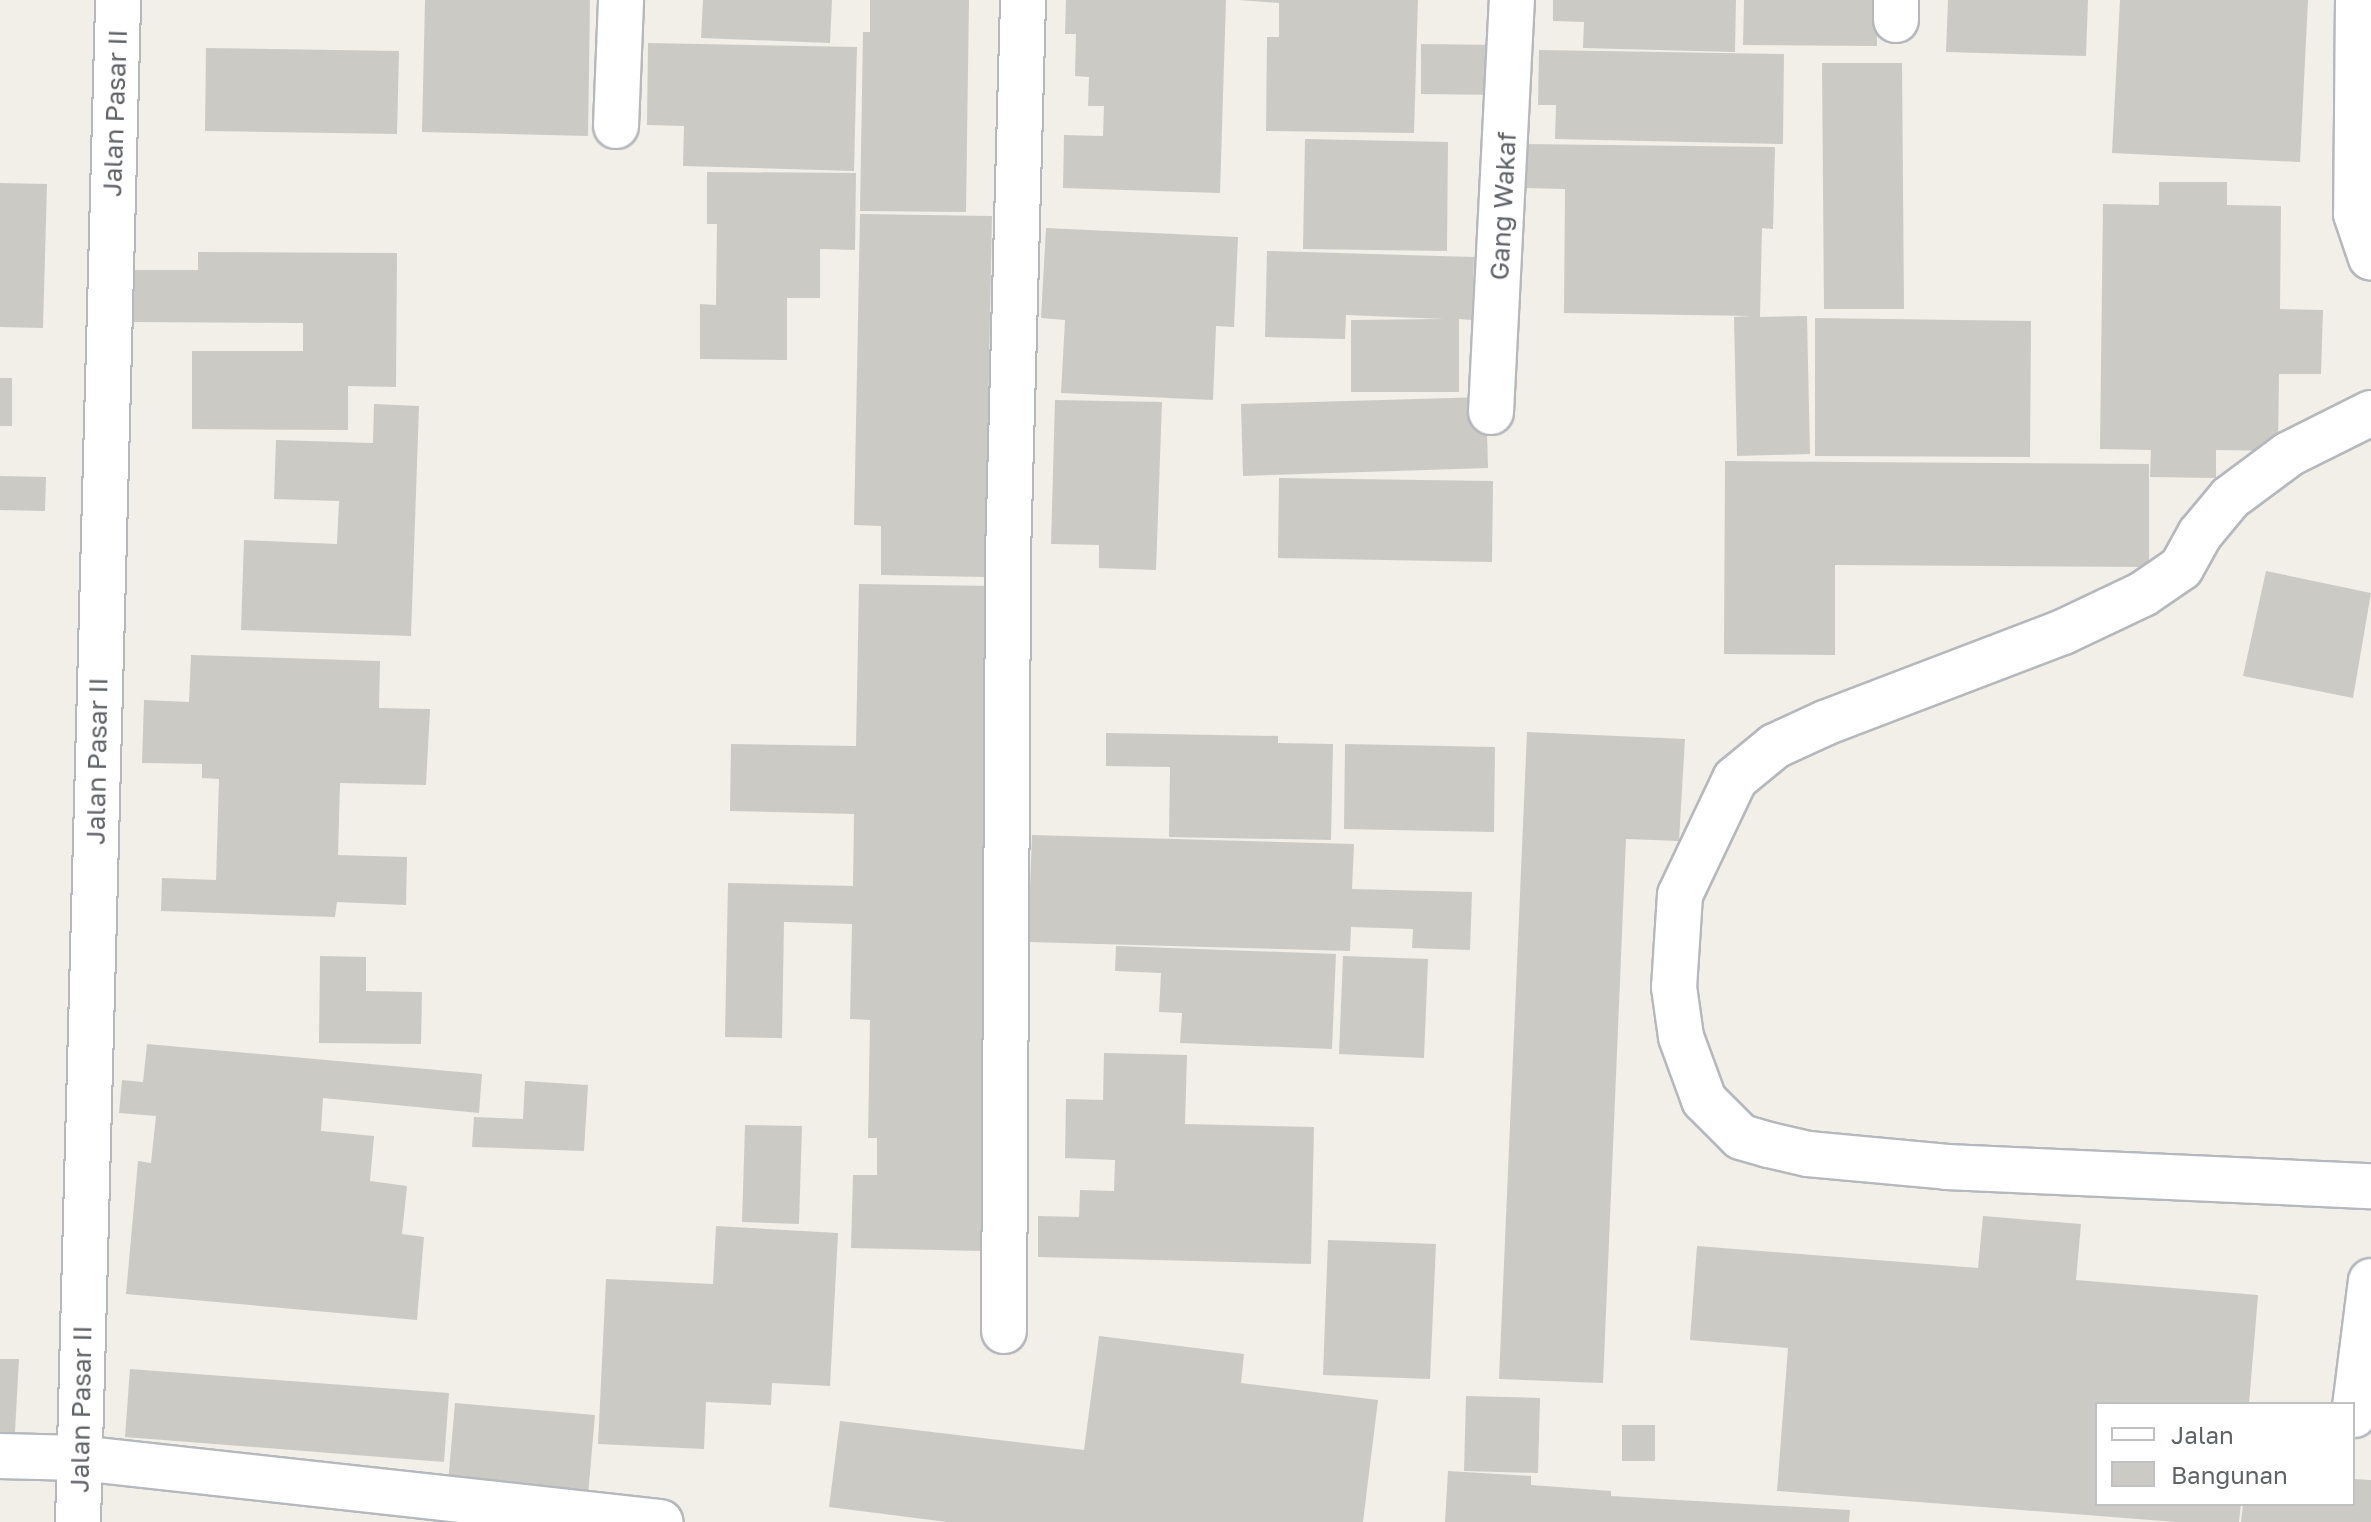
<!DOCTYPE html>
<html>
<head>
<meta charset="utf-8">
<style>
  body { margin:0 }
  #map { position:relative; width:2371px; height:1522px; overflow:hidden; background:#f1efe8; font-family:"Golos Text",sans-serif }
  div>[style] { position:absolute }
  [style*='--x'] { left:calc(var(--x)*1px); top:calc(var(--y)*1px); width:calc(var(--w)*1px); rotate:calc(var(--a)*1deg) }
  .building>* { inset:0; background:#cccac5 }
  .roads { filter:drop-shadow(2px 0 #b5b8bc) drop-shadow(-2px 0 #b5b8bc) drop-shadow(0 2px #b5b8bc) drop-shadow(0 -2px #b5b8bc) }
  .minor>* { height:44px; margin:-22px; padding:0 22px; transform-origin:22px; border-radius:22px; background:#fff }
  span { translate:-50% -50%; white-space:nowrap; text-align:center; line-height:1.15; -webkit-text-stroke:6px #fff; paint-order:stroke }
  .street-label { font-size:26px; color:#5f6368 }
  .legend { position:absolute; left:2095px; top:1402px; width:260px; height:104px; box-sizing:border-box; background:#fff; border:2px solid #bfc1c3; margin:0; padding:10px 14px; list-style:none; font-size:24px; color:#5f6368 }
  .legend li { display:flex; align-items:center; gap:16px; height:40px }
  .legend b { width:40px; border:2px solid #bfc1c3 }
</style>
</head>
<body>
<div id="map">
  <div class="building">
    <div style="clip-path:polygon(425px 0,590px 0,588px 136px,422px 132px)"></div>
    <div style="clip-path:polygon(703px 0,832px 0,830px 43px,701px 38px)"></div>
    <div style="clip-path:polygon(870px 0,969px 0,966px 212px,860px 211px,863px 32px,870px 32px)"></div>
    <div style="clip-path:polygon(1066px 0,1226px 0,1220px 193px,1063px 188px,1064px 135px,1103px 136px,1104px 106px,1088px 106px,1089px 77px,1075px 76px,1076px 34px,1065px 34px)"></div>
    <div style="clip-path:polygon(1239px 0,1418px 0,1414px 133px,1266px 131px,1267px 37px,1279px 37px,1279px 3px)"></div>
    <div style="clip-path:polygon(1553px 0,1736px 0,1735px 52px,1583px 48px,1584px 22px,1553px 21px)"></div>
    <div style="clip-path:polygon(1744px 0,1877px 0,1877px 46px,1743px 45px)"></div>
    <div style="clip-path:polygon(1948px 0,2088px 0,2086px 56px,1946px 52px)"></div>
    <div style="clip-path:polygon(2120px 0,2308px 0,2300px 162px,2112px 153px)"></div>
    <div style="clip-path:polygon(648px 43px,857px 47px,854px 171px,683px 166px,684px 126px,647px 125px)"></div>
    <div style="clip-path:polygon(1421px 44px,1503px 45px,1502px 95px,1421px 94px)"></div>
    <div style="clip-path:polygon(206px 48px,399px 51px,397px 134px,205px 131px)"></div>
    <div style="clip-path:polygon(1539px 50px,1784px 54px,1783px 144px,1555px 139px,1556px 105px,1538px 105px)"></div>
    <div style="clip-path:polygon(1822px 63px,1902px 63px,1904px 309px,1824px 309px)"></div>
    <div style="clip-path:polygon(1305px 139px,1448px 142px,1447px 251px,1303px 249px)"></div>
    <div style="clip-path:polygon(1524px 144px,1775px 147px,1773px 229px,1762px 228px,1760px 317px,1807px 316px,1810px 454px,1737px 456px,1734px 317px,1751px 316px,1564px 313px,1565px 189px,1524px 188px)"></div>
    <div style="clip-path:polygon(707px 172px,856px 173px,855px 250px,820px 249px,820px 298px,787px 298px,787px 360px,700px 359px,700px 304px,716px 305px,717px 224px,707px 224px)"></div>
    <div style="clip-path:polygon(2159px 182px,2227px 182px,2227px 205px,2281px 206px,2280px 309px,2323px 310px,2321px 374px,2279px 374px,2278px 451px,2216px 450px,2216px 478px,2150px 477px,2151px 450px,2100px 449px,2103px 204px,2159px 205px)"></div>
    <div style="clip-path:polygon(0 183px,47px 184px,43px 328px,0 327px)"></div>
    <div style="clip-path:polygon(860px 214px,992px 216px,985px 577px,881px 575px,881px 526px,854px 525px)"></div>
    <div style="clip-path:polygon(1046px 228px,1238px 237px,1234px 327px,1216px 326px,1213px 400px,1061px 393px,1065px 320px,1041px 318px)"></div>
    <div style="clip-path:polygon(1267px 251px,1474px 257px,1472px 320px,1459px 319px,1459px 392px,1351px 392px,1351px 320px,1444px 319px,1346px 315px,1345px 339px,1265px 337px)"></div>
    <div style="clip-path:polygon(198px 252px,397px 253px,396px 387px,348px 386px,348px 430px,192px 429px,192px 351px,303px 351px,303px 323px,130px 322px,130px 270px,198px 270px)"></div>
    <div style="clip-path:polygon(1815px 318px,2031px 321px,2030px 457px,1815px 456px)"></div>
    <div style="clip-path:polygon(0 378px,12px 378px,12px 426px,0 426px)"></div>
    <div style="clip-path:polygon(1486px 397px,1488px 468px,1243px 476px,1241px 404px)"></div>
    <div style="clip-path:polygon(1055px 400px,1162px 402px,1156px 570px,1099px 568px,1099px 545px,1051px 544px)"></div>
    <div style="clip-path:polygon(374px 404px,419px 406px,411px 636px,241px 630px,244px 540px,337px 544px,339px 501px,274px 499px,276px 440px,373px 443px)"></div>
    <div style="clip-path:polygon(1725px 461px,2149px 464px,2149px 567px,1835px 565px,1835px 655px,1724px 654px)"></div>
    <div style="clip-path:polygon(0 476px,46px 477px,45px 511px,0 510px)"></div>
    <div style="clip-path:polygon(1279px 478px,1493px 481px,1492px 562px,1278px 558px)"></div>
    <div style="clip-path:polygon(2266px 571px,2371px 593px,2353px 698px,2243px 676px)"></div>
    <div style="clip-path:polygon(859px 584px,994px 586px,981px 1251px,851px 1248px,853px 1175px,877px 1175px,877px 1138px,868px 1138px,870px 1020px,850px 1019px,852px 924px,784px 922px,782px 1038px,725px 1037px,728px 883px,853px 886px,854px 814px,730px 811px,731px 744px,856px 746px)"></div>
    <div style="clip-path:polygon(191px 655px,380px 661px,379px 708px,430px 709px,426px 785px,340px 783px,338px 855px,407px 857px,406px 905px,337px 902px,335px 917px,161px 911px,162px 878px,216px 880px,219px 779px,202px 778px,202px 764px,142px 763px,144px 700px,189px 702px)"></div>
    <div style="clip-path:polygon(1527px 732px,1685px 739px,1679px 841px,1626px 839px,1603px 1383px,1499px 1379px)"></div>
    <div style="clip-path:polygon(1106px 733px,1278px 736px,1278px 743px,1333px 744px,1331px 840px,1169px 837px,1170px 767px,1106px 766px)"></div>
    <div style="clip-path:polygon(1345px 744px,1495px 747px,1494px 832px,1344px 829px)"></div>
    <div style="clip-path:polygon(1032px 835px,1354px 844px,1352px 889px,1472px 892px,1470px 950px,1412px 948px,1413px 929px,1351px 927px,1350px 951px,1028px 942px)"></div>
    <div style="clip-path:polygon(1116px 946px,1336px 954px,1332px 1049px,1180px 1043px,1182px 1013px,1159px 1012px,1161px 973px,1115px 971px)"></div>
    <div style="clip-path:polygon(320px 956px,366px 957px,366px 991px,422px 992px,421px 1044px,319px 1043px)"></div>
    <div style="clip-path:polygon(1343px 956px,1428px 959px,1424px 1058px,1339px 1054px)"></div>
    <div style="clip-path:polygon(147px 1044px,482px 1074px,479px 1113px,323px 1098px,321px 1131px,374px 1136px,370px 1181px,407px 1186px,402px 1234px,424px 1237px,417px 1320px,126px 1294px,138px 1161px,151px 1163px,156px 1116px,119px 1113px,122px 1080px,143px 1082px)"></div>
    <div style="clip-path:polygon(1104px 1053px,1187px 1055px,1185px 1124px,1314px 1127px,1311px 1264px,1038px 1257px,1038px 1216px,1079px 1217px,1080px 1190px,1114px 1191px,1115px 1160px,1065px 1158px,1066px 1099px,1103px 1100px)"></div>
    <div style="clip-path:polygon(525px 1081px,588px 1085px,584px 1151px,472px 1147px,474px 1117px,523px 1119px)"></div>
    <div style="clip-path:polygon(745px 1125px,802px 1126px,799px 1224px,742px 1222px)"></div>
    <div style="clip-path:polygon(1983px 1216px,2081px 1224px,2076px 1280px,2258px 1295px,2249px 1404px,2097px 1404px,2097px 1504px,2241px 1504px,2239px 1522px,2176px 1522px,1777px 1491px,1788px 1348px,1690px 1340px,1697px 1246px,1978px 1268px)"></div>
    <div style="clip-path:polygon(716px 1226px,838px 1233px,830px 1386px,772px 1383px,771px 1405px,706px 1402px,704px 1449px,598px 1444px,606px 1279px,713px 1284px)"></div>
    <div style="clip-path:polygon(1328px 1240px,1436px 1244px,1430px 1379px,1323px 1375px)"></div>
    <div style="clip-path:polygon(1099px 1336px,1244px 1354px,1241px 1383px,1378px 1400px,1363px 1522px,947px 1522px,829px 1507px,840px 1421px,1084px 1450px)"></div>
    <div style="clip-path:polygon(0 1359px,19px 1359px,14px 1449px,0 1448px)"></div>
    <div style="clip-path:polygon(130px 1369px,449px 1393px,444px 1462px,125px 1437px)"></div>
    <div style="clip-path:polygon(1466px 1396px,1540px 1398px,1538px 1473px,1464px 1471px)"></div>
    <div style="clip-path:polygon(455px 1403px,595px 1415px,588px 1495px,448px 1483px)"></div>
    <div style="clip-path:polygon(1622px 1425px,1655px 1425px,1655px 1461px,1622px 1461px)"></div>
    <div style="clip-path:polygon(1448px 1471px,1531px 1476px,1531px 1485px,1611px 1491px,1611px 1496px,1850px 1510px,1849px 1522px,1445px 1522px)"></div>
    <div style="clip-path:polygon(2353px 1479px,2371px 1480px,2371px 1522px,2241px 1522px,2243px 1504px,2353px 1504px)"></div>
  </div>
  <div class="roads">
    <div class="minor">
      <div style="--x:2358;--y:0;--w:214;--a:90.5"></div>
      <div style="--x:2356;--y:214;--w:46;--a:71.2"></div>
      <div style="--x:1896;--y:20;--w:20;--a:-90"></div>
      <div style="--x:616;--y:126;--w:126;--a:-87.7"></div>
      <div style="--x:1491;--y:412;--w:413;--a:-87.1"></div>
      <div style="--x:2371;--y:413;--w:92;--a:153.4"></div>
      <div style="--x:2289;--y:454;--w:74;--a:143.3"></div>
      <div style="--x:2230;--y:498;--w:47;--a:129.8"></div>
      <div style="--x:2200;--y:534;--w:39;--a:119"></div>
      <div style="--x:2181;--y:568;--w:46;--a:145.6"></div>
      <div style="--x:2143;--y:594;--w:89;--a:154.6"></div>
      <div style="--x:2063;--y:632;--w:255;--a:159.1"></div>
      <div style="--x:1825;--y:723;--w:55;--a:155.3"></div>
      <div style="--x:1775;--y:746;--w:52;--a:140.5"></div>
      <div style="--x:1735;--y:779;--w:128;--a:115.4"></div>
      <div style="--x:1680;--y:895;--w:92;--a:93.7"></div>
      <div style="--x:1674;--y:987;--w:50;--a:82"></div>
      <div style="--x:1681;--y:1037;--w:67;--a:69.9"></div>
      <div style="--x:1704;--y:1100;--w:52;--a:45"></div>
      <div style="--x:1741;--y:1137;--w:29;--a:16"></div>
      <div style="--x:1769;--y:1145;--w:40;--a:13"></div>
      <div style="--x:1808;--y:1154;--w:140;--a:5.3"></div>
      <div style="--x:1947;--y:1167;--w:424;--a:2.6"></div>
      <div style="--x:1004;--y:1331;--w:776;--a:-89.7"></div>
      <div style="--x:1008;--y:555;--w:555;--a:-88.45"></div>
      <div style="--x:2354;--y:1415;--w:135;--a:-82.8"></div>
      <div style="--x:0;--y:1456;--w:79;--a:1.5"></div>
      <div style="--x:79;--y:1458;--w:585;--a:6.29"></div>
      <div style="--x:78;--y:1522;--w:1523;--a:-88.49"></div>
    </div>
  </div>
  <div class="street-label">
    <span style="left:115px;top:113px;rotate:-88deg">Jalan Pasar II</span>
    <span style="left:1503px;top:206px;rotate:-87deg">Gang Wakaf</span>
    <span style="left:97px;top:761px;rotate:-89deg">Jalan Pasar II</span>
    <span style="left:81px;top:1409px;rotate:-89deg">Jalan Pasar II</span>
  </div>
  <ul class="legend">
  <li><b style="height:10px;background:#fff"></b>Jalan</li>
  <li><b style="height:22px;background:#cccac5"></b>Bangunan</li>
  </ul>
</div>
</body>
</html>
